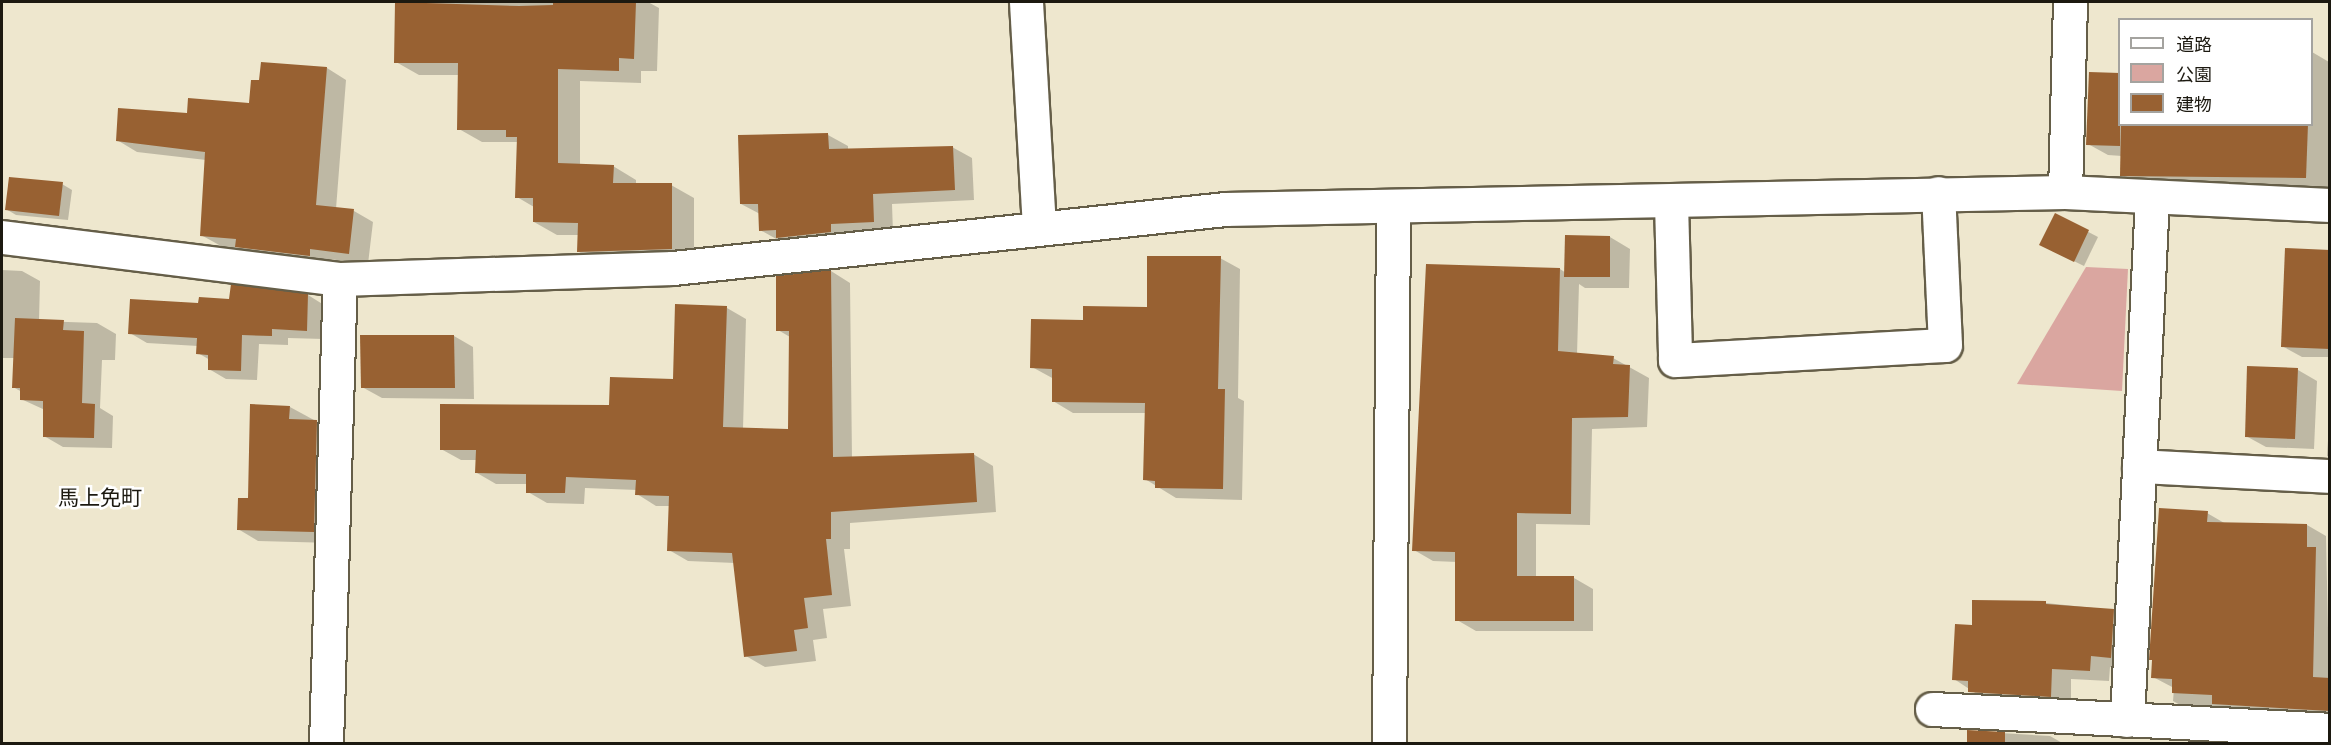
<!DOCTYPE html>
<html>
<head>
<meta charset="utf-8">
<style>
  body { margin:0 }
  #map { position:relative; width:2331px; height:745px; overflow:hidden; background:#eee7ce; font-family:Barlow,"Noto Sans JP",sans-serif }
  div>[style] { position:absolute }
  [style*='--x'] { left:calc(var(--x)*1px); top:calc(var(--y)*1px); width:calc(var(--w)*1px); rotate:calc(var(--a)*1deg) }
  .green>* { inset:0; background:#daa6a0 }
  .shadow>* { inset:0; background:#0003 }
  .building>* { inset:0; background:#986132 }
  .roads { filter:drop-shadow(2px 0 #655e48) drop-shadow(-2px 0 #655e48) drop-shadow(0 2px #655e48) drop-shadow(0 -2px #655e48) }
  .minor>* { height:33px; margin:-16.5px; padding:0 16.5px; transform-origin:16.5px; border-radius:16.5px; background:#fff }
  span { translate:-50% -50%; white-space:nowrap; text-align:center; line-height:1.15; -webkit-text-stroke:5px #fff; paint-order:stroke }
  .quarter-label { font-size:21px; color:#1c1910 }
  .frame { position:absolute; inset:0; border:3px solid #1c1910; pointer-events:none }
  .legend { position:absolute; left:2118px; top:18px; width:195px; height:108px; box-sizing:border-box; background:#fff; border:2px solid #a4a39f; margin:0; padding:8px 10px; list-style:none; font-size:18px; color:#1c1910 }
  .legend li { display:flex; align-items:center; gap:12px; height:30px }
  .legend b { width:30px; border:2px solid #a4a39f }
</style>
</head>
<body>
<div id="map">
  <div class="green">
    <div style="clip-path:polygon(2086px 267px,2128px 269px,2122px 391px,2017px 384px)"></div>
  </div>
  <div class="shadow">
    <div style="clip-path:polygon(396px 2px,648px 2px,659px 8px,657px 71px,641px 71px,641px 83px,580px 81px,580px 165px,613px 166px,636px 180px,636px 185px,671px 185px,694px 198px,694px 262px,602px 265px,579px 252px,579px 235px,557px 235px,534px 222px,534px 207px,517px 197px,519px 142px,482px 142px,459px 129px,459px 75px,419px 75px,396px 62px)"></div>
    <div style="clip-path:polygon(2312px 52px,2329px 62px,2330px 189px,2141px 186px,2121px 175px,2122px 156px,2108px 155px,2088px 144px,2120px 124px,2312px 124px)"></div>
    <div style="clip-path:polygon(327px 68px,346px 80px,336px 209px,354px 211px,373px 222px,368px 264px,329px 259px,329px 267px,256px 258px,240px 248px,221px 246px,201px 235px,206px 160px,137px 152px,117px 140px,189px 114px,250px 105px)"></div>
    <div style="clip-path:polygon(828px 135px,848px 146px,848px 150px,952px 147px,972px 158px,974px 200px,892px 204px,893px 233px,780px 241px,760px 230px,760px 214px,741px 204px)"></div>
    <div style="clip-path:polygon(62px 184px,72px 190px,68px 220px,16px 215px,6px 209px)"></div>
    <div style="clip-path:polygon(2056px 215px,2098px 237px,2084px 266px,2051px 250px)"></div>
    <div style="clip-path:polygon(1566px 237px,1610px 237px,1630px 249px,1629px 288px,1585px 288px,1579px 284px,1577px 355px,1613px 358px,1649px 378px,1647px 427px,1592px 429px,1590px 525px,1536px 524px,1536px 578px,1574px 578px,1593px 589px,1593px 631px,1476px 631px,1457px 620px,1457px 562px,1433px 561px,1414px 550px,1560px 269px,1566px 273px)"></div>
    <div style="clip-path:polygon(2329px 251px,2330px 357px,2302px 357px,2282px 346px)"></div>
    <div style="clip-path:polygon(1220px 258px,1240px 269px,1238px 398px,1244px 401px,1242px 500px,1176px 498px,1145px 479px,1146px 413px,1073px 413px,1053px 401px,1054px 379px,1032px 367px,1085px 321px,1148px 309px)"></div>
    <div style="clip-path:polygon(2px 270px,22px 271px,40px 281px,39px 321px,97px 323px,116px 334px,115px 360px,102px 360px,100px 408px,113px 416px,112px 448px,63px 447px,44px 436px,45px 410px,21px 399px,22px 392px,13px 387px,14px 358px,2px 358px)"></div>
    <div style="clip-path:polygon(831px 271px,850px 283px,852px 458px,973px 454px,993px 466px,996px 512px,850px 523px,850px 549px,844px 549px,851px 606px,823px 609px,827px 638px,813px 640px,816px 661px,765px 667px,746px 656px,735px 563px,688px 561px,669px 550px,670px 506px,656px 506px,637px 494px,637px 490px,585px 488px,584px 504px,547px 503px,528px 492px,528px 484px,496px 484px,477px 473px,477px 460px,461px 460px,441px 449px,611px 407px,675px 381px,727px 308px,746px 319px,743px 429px,790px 430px,790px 337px,778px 330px,778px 277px)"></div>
    <div style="clip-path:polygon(308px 295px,324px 305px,323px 339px,288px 338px,288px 345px,259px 344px,257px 380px,226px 379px,209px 369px,210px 360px,198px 353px,198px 346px,147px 343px,130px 333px,200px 304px)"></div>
    <div style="clip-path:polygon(454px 336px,473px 347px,474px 399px,382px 398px,362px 387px)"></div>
    <div style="clip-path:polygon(2298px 370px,2317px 381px,2314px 449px,2266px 447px,2246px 436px)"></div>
    <div style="clip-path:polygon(290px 407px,336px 432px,333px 543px,258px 541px,238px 529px)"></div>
    <div style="clip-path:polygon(2329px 423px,2330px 423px,2330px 457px,2327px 456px)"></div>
    <div style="clip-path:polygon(2207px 513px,2226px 524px,2307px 525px,2326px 536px,2330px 721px,2193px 712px,2173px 701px,2174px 688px,2153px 677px)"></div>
    <div style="clip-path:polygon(2046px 603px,2113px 610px,2133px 621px,2130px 668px,2110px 667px,2109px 681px,2071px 679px,2071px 707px,1989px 702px,1954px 679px,1973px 627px)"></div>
    <div style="clip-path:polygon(1968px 731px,2050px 736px,2064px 744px,1968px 744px)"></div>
  </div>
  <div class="building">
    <div style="clip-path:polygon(395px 2px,519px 6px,553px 5px,553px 2px,636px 2px,634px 59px,619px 58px,619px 71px,558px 69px,558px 163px,614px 165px,613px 183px,672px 183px,672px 249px,577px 252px,578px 223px,533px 222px,533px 198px,515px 198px,517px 137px,506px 137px,506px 130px,457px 130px,458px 63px,394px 63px)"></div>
    <div style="clip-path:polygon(261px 62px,327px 67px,316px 205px,354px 209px,349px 254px,310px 249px,310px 256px,235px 247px,236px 239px,200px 236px,205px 152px,116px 141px,118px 108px,187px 113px,188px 98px,249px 103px,251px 80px,259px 80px)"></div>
    <div style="clip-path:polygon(2089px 72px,2120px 73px,2120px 146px,2086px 145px)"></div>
    <div style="clip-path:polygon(2121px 124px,2308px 124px,2306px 178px,2120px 176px)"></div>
    <div style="clip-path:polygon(828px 133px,829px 149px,953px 146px,955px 190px,873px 194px,874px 222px,831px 224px,831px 232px,776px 238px,776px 230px,759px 231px,758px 204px,740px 204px,738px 135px)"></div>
    <div style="clip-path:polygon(9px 177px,63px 182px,59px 216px,5px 210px)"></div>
    <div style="clip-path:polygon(2055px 213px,2089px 230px,2074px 262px,2039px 245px)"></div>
    <div style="clip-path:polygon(1565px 235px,1610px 236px,1610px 277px,1564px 277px)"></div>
    <div style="clip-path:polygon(2285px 248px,2330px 250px,2330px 349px,2281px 347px)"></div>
    <div style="clip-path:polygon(1147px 256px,1221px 256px,1218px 389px,1225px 389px,1223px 489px,1155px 488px,1155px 481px,1143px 480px,1145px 403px,1052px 402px,1052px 369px,1030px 368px,1031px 319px,1083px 320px,1083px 306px,1147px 307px)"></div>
    <div style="clip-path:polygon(1426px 264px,1560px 268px,1558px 351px,1614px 356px,1613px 364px,1630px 365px,1628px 417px,1572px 418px,1571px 514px,1517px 513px,1517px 576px,1574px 576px,1574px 621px,1455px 621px,1455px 552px,1412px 551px)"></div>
    <div style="clip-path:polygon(831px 270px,833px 457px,974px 453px,977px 502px,831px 512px,831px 539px,826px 539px,832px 595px,804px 598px,808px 628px,794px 630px,797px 651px,744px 657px,732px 553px,667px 551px,669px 496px,635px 495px,636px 480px,566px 477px,565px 493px,526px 493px,526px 474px,475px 473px,476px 450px,440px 450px,440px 404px,609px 405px,610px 377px,673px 379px,675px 304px,727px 306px,723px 427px,788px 429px,789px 331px,776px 331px,776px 276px)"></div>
    <div style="clip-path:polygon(231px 284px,308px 294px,307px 331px,272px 329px,272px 336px,242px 335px,241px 371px,208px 370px,208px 355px,196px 354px,197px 338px,128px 334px,130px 299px,198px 303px,199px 297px,229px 299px)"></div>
    <div style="clip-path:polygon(15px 318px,64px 320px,63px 330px,84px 331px,82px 403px,95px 404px,94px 438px,43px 437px,43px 401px,20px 400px,20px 388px,12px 388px)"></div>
    <div style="clip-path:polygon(360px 335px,454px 335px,455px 388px,361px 388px)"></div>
    <div style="clip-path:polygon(2247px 366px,2298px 368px,2295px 439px,2245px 437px)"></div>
    <div style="clip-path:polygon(250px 404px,290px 406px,289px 419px,317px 420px,314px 532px,237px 530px,238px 498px,248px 498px)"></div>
    <div style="clip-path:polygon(2159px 508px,2208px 511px,2207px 522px,2307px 524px,2307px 547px,2316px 547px,2313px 677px,2330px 678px,2330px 711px,2212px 704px,2212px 695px,2172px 693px,2172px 679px,2151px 678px,2152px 660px,2149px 660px)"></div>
    <div style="clip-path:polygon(1972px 600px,2046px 601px,2046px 604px,2114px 609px,2111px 658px,2091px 656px,2090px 671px,2052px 669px,2051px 697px,1968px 692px,1968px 681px,1952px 680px,1955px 624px,1972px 625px)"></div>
    <div style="clip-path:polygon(1967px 730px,2005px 732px,2005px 744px,1967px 744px)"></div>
  </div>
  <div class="roads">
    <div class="minor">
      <div style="--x:1026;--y:2;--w:225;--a:86.7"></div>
      <div style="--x:2065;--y:192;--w:190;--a:-88.5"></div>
      <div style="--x:1671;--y:202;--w:158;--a:88.5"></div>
      <div style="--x:1675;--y:360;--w:270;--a:-3.2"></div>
      <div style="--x:1945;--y:345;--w:152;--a:-92.6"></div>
      <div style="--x:2;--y:237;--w:341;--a:7.1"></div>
      <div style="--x:340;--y:279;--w:333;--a:-1.9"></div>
      <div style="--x:673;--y:268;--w:555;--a:-6.1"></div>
      <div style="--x:1225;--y:209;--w:840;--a:-1.16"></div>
      <div style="--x:2065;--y:192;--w:265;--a:2.8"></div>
      <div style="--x:2139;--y:466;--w:191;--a:3"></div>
      <div style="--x:1932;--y:709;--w:399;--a:3"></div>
      <div style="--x:2127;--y:720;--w:524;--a:-87.26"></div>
      <div style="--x:326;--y:744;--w:465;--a:-88.3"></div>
      <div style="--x:1389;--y:744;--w:538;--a:-89.57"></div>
    </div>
  </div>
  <div class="quarter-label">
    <span style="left:100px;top:497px">馬上免町</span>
  </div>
  <div class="frame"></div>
  <ul class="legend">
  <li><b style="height:8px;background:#fff"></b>道路</li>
  <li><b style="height:16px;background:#daa6a0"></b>公園</li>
  <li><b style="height:16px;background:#986132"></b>建物</li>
  </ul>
</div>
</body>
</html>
